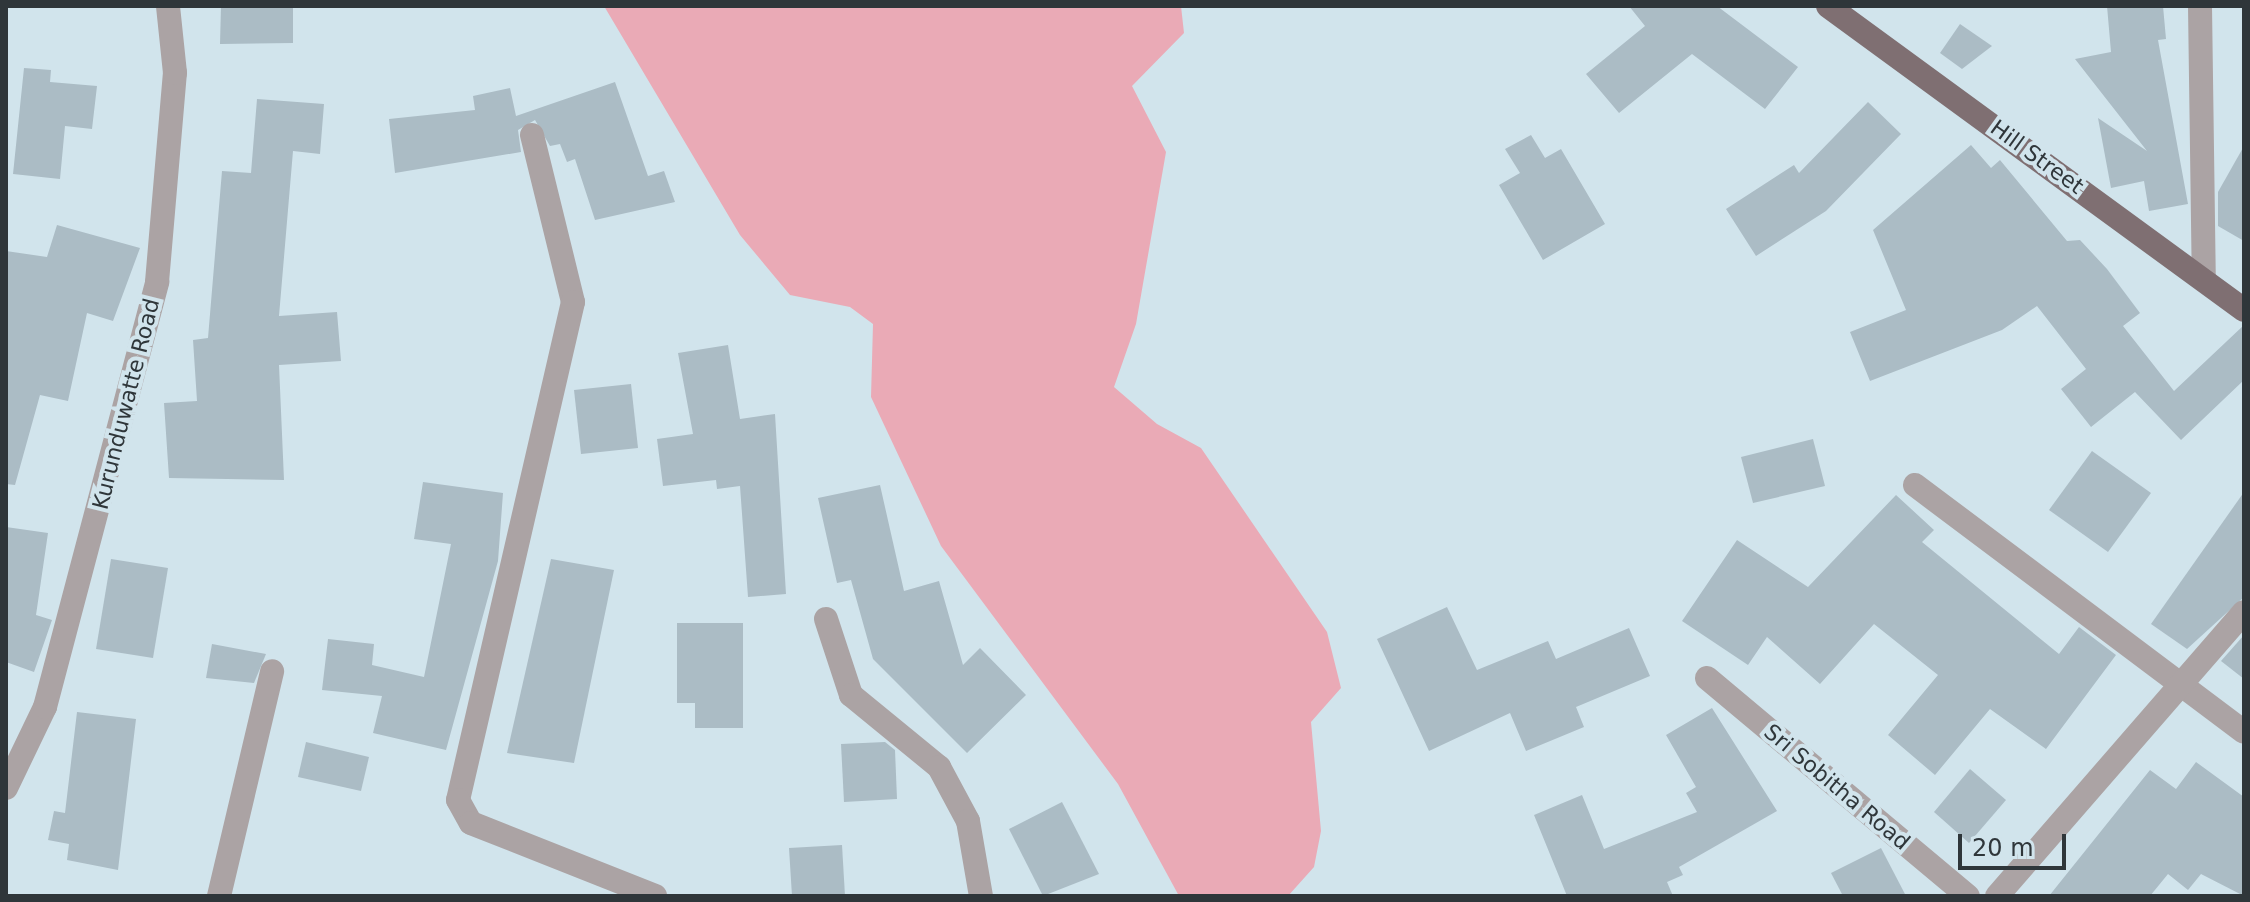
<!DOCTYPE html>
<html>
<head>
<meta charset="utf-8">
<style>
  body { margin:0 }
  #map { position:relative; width:2250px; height:902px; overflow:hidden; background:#d1e4ec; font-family:"DejaVu Sans",sans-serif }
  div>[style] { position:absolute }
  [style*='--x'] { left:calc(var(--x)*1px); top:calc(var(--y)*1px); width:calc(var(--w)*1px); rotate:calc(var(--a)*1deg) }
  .green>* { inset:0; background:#eaaab6 }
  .building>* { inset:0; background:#abbcc5 }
  .minor>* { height:24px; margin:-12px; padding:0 12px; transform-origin:12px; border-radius:12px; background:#aba3a4 }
  .major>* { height:24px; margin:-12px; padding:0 12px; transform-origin:12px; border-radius:12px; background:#7f6f72 }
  span { translate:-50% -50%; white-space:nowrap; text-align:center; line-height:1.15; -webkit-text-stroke:8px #d1e4ec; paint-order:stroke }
  .street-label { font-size:22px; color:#2f363a }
  .frame { position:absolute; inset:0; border:8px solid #2f363a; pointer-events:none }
  .scale { position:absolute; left:1958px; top:834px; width:108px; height:36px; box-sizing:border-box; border:4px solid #2f363a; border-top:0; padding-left:10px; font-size:24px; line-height:28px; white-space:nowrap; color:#2f363a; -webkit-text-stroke:6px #d1e4ec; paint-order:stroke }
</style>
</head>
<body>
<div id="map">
  <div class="green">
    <div style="clip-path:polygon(604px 6px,1181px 6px,1184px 33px,1132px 86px,1166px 152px,1136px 324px,1114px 387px,1157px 424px,1201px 448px,1327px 632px,1341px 688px,1311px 722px,1321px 831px,1314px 867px,1288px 896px,1179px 896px,1118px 784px,941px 546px,871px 397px,873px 324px,850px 307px,790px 295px,740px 235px)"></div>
  </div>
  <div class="building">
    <div style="clip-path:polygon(221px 6px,293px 6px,293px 43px,220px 44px)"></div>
    <div style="clip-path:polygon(1629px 6px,1717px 6px,1798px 67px,1765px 109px,1692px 54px,1619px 113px,1586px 74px,1645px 26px)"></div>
    <div style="clip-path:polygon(2107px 6px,2163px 6px,2166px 39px,2158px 40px,2188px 204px,2149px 211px,2144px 181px,2111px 188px,2098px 118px,2147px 151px,2075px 59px,2111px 52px)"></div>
    <div style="clip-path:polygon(1960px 24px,1992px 46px,1962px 69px,1940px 53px)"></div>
    <div style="clip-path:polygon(24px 68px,51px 70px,50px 82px,97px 86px,92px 129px,65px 126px,60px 179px,13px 174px)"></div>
    <div style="clip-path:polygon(615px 82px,648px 176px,664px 171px,675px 202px,595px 220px,575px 159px,567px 162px,560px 144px,550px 146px,535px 120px,518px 130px,521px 152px,395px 173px,389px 119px,475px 110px,473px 96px,510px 88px,516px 116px)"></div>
    <div style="clip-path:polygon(257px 99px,324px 104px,320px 154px,293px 151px,279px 316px,337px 312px,341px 361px,279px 365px,284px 480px,169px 478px,164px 403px,197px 401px,193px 340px,208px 338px,222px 171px,251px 173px)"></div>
    <div style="clip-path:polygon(1868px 102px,1901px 134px,1826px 211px,1756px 256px,1726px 209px,1794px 165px,1799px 173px)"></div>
    <div style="clip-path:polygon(1531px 135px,1545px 158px,1561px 149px,1605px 224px,1543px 260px,1499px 185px,1520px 173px,1505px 149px)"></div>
    <div style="clip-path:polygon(1971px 145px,1991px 168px,2000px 160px,2067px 241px,2080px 240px,2107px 269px,2140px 313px,2123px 326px,2174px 391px,2244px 325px,2244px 380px,2181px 440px,2135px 392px,2091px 427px,2061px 389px,2086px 369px,2037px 306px,2002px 330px,1870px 381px,1850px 332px,1906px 310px,1873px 230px)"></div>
    <div style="clip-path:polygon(2244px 146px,2244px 241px,2218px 226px,2218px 192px)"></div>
    <div style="clip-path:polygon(57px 225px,140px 248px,113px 321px,87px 313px,68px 401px,40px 395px,15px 485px,6px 484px,6px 251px,47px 257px)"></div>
    <div style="clip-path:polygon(728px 345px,740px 419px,775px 414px,786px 594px,748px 597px,740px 486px,717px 489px,716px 480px,663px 486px,657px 439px,693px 434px,678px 353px)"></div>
    <div style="clip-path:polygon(631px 384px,638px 448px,581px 454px,574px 390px)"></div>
    <div style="clip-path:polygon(1813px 439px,1825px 486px,1753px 503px,1741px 457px)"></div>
    <div style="clip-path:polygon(2092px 451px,2151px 493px,2108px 552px,2049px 510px)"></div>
    <div style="clip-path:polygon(423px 482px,503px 493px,498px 561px,446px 750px,373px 733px,382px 696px,322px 690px,328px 639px,374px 644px,372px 665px,424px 677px,451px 544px,414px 539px)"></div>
    <div style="clip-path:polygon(880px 485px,904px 591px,939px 581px,963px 665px,980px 648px,1026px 695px,967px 753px,873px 659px,851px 580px,837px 583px,818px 498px)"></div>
    <div style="clip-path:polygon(2244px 492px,2244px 597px,2187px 649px,2151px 624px)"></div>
    <div style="clip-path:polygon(1896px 495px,1934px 530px,1922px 542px,2059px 654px,2079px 627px,2116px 655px,2046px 749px,1990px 709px,1935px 775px,1888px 735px,1938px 675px,1874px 624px,1820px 684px,1767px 637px,1748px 665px,1682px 621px,1737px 540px,1808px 587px)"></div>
    <div style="clip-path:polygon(6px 527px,48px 533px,36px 615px,52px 620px,34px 672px,6px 662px)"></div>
    <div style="clip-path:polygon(111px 559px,168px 568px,153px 658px,96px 649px)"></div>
    <div style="clip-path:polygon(551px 559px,614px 570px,574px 763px,507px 753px)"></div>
    <div style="clip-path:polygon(1447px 607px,1477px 670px,1548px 641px,1556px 659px,1629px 628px,1650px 676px,1576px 707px,1584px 727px,1526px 751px,1510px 713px,1429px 751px,1377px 639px)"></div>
    <div style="clip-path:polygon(677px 623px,743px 623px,743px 728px,695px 728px,695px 703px,677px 703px)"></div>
    <div style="clip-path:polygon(2244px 635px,2244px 679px,2221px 661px)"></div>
    <div style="clip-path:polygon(212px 644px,266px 654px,254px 683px,206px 678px)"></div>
    <div style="clip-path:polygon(1712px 708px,1777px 811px,1679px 867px,1683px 875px,1667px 882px,1673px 896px,1567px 896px,1534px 815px,1582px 795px,1604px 849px,1697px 812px,1686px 793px,1696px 787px,1666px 735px)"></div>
    <div style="clip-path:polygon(77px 712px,136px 719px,118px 870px,67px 860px,69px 844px,48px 840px,54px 811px,65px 813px)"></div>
    <div style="clip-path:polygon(306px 742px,369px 757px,361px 791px,298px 777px)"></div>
    <div style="clip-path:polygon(885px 742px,895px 750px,897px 799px,844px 802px,841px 744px)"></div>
    <div style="clip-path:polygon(2196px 762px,2244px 797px,2244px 896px,2201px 874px,2188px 890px,2168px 874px,2150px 896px,2049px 896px,2150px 770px,2176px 789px)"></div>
    <div style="clip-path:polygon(1970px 769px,2006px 800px,1969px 843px,1934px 812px)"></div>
    <div style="clip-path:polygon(1062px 802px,1099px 874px,1043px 896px,1009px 829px)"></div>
    <div style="clip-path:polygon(842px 845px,845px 896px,792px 896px,789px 848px)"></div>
    <div style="clip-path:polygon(1881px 848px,1906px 896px,1843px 896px,1831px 873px)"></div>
  </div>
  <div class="minor">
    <div style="--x:2200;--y:6;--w:273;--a:89.2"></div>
    <div style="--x:532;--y:135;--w:172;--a:76.2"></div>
    <div style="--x:573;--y:302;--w:511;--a:103"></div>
    <div style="--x:458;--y:800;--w:26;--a:61"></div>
    <div style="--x:471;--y:823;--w:198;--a:21.6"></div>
    <div style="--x:1915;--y:485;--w:411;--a:36.9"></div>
    <div style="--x:826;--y:619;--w:80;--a:71.8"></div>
    <div style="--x:851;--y:695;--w:114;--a:39.3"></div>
    <div style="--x:939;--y:767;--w:61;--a:61.8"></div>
    <div style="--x:968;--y:821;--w:76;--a:80.2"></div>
    <div style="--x:1707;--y:678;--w:340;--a:39.9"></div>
    <div style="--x:6;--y:788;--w:90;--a:-64.3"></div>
    <div style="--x:45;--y:707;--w:440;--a:-75.2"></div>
    <div style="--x:157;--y:282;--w:210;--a:-85.1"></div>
    <div style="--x:175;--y:73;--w:67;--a:-96"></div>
    <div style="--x:219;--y:896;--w:231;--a:-76.7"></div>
    <div style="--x:1997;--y:896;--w:376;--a:-49"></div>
  </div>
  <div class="major">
    <div style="--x:1828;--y:6;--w:515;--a:36.16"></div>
  </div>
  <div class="street-label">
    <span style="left:2037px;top:157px;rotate:36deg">Hill Street</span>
    <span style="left:126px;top:404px;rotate:-76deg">Kurunduwatte Road</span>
    <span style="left:1837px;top:787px;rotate:40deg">Sri Sobitha Road</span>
  </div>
  <div class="frame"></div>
  <div class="scale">20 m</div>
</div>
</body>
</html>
